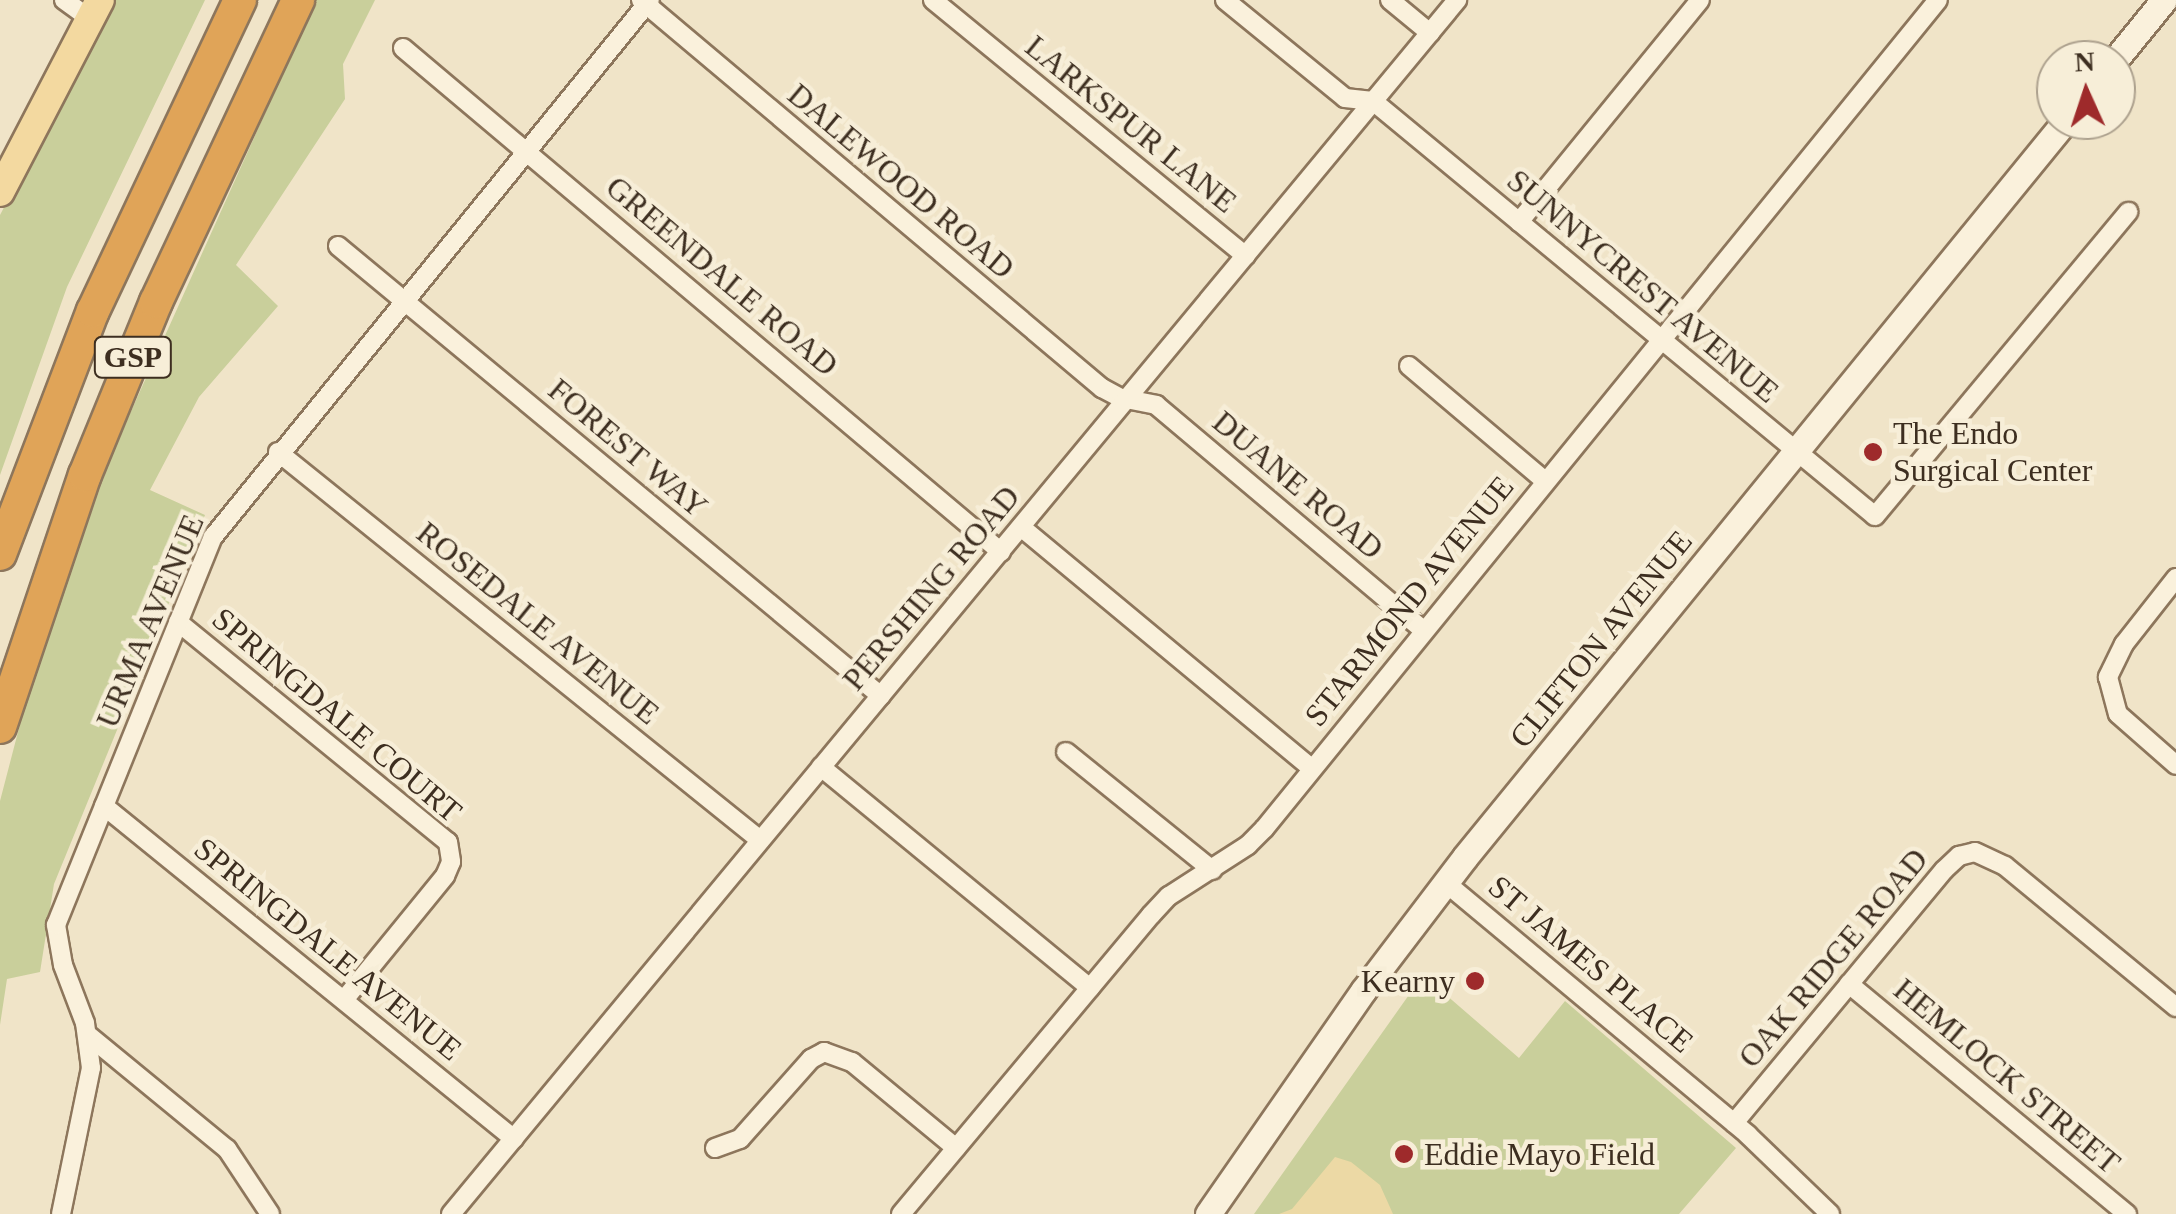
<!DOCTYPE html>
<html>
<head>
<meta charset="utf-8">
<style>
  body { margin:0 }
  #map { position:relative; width:2176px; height:1214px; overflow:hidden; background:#f0e4c8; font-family:"Times New Roman",serif }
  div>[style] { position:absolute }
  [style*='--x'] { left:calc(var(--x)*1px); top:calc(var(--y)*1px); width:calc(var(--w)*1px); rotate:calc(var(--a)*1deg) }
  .green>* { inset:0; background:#c9cf9b }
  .sand>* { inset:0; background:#ecd9a5 }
  .roads { filter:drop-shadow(2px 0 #8d765c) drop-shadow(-2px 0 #8d765c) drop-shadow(0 2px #8d765c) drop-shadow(0 -2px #8d765c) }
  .minor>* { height:18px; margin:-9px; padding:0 9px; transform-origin:9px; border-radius:9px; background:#faf1dc }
  .secondary>* { height:25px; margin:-12.5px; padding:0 12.5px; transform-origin:12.5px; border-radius:12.5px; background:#faf1dc }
  .primary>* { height:28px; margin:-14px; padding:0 14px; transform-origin:14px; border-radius:14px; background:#f3d9a0 }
  .motorway>* { height:32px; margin:-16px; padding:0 16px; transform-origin:16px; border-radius:16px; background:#e0a458 }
  .dots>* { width:28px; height:28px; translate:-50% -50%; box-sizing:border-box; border:5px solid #f7eed8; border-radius:50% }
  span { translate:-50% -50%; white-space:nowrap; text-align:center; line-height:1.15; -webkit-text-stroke:9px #f7eed8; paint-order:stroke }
  .shield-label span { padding:2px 8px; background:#f7eed8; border:2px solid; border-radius:8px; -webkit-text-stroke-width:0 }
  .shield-label { font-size:30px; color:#3d2e20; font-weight:700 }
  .street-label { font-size:32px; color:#3d2e20 }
  .poi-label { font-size:32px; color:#3d2e20 }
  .left { translate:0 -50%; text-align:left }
  .right { translate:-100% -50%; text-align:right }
  .north { position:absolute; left:2036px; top:40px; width:100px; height:100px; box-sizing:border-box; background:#f7eed8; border:2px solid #ada18e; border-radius:50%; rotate:357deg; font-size:28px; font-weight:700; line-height:40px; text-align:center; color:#3d2e20 }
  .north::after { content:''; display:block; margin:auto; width:35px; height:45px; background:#9e2a2b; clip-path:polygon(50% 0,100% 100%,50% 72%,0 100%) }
</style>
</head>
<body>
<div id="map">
  <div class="green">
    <div style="clip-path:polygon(113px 0,205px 0,67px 287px,0 475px,0 215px)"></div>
    <div style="clip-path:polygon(316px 0,375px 0,343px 64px,345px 99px,236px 265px,278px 306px,199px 397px,150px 490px,205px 515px,54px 884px,40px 972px,7px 979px,0 1025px,0 801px,24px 709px,110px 458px)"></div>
    <div style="clip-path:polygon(1423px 975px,1519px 1058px,1565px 1001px,1736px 1148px,1679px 1214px,1254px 1214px)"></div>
  </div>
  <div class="sand">
    <div style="clip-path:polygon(1335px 1157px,1351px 1162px,1380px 1185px,1393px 1214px,1279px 1214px,1292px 1209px)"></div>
  </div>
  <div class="roads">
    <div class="minor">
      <div style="--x:64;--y:0;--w:32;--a:36"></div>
      <div style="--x:641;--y:0;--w:603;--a:40.09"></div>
      <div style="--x:1102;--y:388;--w:21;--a:28"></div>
      <div style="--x:1121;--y:398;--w:36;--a:11"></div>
      <div style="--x:1156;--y:405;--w:349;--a:40.1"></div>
      <div style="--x:933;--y:0;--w:404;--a:39.3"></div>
      <div style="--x:1225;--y:0;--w:155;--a:39.2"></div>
      <div style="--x:1345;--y:98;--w:28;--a:6"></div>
      <div style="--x:1373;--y:101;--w:651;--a:39.58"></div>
      <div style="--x:1875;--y:516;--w:396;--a:-50.2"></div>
      <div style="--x:1390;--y:0;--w:52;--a:39.5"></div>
      <div style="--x:403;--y:48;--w:782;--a:40.12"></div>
      <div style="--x:1519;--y:222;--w:286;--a:-50.8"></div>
      <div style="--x:338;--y:246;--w:705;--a:39.65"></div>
      <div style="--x:1409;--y:366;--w:178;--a:40.2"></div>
      <div style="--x:278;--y:452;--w:619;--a:38.83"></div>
      <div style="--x:1021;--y:527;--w:377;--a:39.7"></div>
      <div style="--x:2176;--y:578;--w:84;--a:128.2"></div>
      <div style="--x:2124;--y:644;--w:37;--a:116"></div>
      <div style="--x:2108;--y:677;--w:38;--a:75"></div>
      <div style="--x:2118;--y:714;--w:77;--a:41.3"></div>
      <div style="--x:178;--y:622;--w:348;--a:39.2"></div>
      <div style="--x:448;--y:842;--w:20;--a:81"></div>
      <div style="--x:451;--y:862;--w:15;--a:113"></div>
      <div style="--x:445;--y:876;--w:160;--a:129.2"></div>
      <div style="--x:1066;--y:752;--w:188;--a:38.9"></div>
      <div style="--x:821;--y:767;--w:348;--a:39.4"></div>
      <div style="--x:104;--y:806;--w:528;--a:39.08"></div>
      <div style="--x:1446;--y:883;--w:393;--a:39.8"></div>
      <div style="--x:1748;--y:1135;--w:114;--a:43.9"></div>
      <div style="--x:1849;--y:984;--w:361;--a:39.6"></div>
      <div style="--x:88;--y:1035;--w:180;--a:39.4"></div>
      <div style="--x:227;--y:1149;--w:78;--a:56.5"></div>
      <div style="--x:1734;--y:1123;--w:329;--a:-50.3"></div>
      <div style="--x:1944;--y:870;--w:21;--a:-43"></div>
      <div style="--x:1959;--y:856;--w:16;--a:-14"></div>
      <div style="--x:1975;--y:852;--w:33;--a:25"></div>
      <div style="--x:2005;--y:866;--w:222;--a:39.5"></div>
      <div style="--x:715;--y:1148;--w:27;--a:-20"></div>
      <div style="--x:740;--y:1139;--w:107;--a:-48.4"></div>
      <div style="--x:811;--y:1059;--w:15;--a:-28"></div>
      <div style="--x:824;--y:1052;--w:30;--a:20"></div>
      <div style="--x:852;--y:1062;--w:135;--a:39.6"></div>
      <div style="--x:61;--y:1214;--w:149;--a:-78.4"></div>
      <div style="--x:91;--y:1068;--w:45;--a:-97.6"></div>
      <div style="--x:85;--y:1023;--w:62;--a:-110.8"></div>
      <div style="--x:63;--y:965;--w:41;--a:-99.9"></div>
      <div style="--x:56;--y:925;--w:419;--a:-68"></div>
      <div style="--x:213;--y:537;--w:692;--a:-50.86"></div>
      <div style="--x:451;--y:1214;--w:1577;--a:-50.35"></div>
      <div style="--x:901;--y:1214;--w:390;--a:-50.1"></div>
      <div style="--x:1151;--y:915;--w:26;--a:-47"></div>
      <div style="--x:1169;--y:896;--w:94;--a:-32.8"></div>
      <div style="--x:1248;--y:845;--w:23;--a:-45"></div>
      <div style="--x:1264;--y:829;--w:1068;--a:-50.89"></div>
    </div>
    <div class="secondary">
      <div style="--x:2115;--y:60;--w:77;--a:-50.8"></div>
      <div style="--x:1208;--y:1214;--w:272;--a:-55.2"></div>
      <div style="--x:1363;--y:991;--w:168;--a:-52.7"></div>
      <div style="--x:1465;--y:857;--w:951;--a:-50.8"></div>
    </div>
    <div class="primary">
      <div style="--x:0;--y:192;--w:216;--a:-62.5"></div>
    </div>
    <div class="motorway">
      <div style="--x:0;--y:554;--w:260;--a:-69.1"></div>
      <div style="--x:93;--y:311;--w:344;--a:-64.7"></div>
      <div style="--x:0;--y:727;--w:266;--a:-71.4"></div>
      <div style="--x:85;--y:475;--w:187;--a:-67.7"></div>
      <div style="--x:156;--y:302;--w:334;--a:-64.8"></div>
    </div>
  </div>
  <div class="dots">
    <div style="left:1873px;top:452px;background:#9e2a2b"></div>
    <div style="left:1475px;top:981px;background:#9e2a2b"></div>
    <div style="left:1404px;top:1154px;background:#9e2a2b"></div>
  </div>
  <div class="shield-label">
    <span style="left:133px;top:357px">GSP</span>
  </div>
  <div class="street-label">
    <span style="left:1131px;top:124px;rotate:39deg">LARKSPUR LANE</span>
    <span style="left:901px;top:181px;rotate:40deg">DALEWOOD ROAD</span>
    <span style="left:722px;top:276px;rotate:40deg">GREENDALE ROAD</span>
    <span style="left:1643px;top:286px;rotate:40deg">SUNNYCREST AVENUE</span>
    <span style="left:628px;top:448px;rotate:40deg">FOREST WAY</span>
    <span style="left:1298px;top:485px;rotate:40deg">DUANE ROAD</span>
    <span style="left:931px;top:588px;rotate:-50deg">PERSHING ROAD</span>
    <span style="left:1409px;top:601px;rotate:-51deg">STARMOND AVENUE</span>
    <span style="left:150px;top:621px;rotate:-67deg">URMA AVENUE</span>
    <span style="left:538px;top:623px;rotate:39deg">ROSEDALE AVENUE</span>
    <span style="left:1601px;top:639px;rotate:-51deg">CLIFTON AVENUE</span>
    <span style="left:337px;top:715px;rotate:40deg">SPRINGDALE COURT</span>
    <span style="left:328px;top:949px;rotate:39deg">SPRINGDALE AVENUE</span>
    <span style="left:1833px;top:958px;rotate:-50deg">OAK RIDGE ROAD</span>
    <span style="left:1591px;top:964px;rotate:40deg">ST JAMES PLACE</span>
    <span style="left:2007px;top:1076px;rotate:40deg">HEMLOCK STREET</span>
  </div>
  <div class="poi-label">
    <span class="left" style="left:1893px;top:452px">The Endo<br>Surgical Center</span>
    <span class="right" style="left:1455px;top:981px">Kearny</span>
    <span class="left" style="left:1424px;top:1154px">Eddie Mayo Field</span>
  </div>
  <div class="north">N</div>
</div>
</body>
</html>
